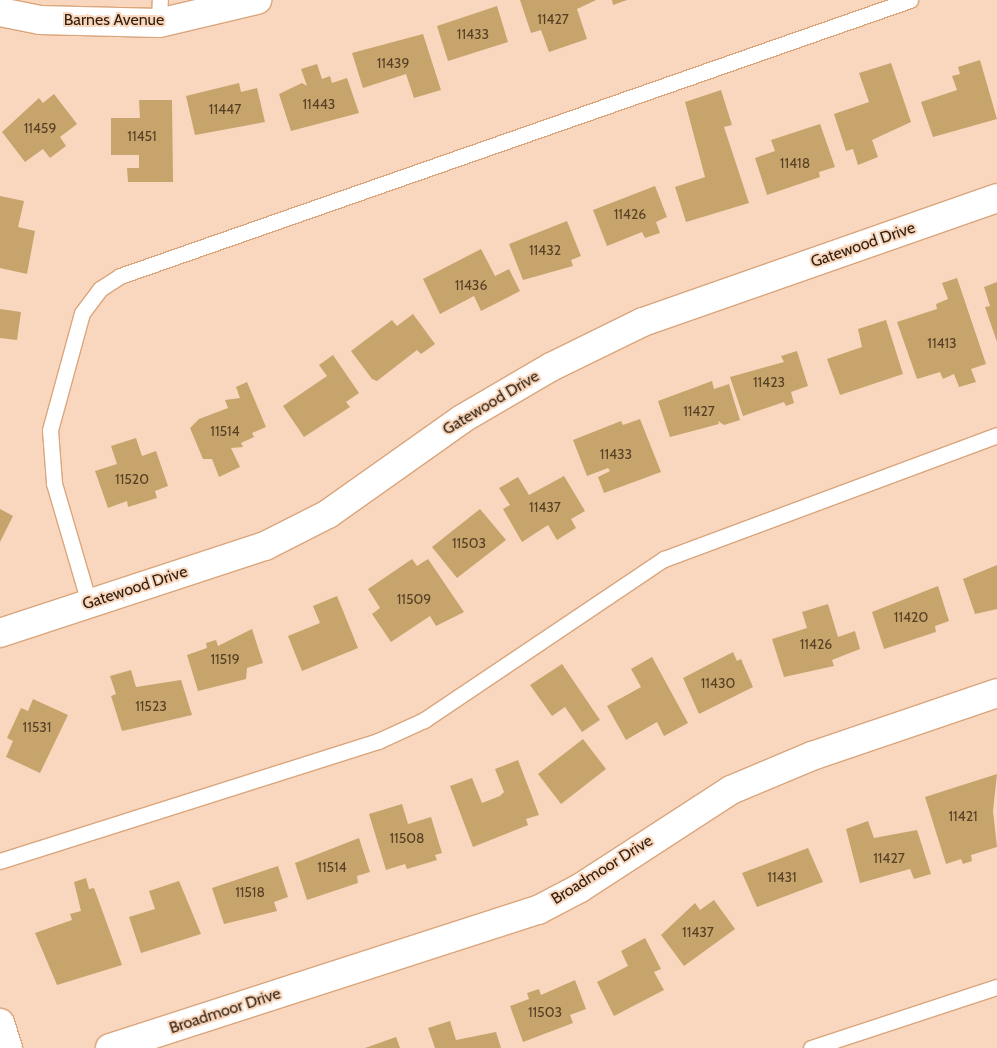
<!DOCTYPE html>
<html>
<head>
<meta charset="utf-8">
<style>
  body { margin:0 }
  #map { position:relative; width:997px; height:1048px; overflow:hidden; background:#f8d7be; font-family:Cabin,sans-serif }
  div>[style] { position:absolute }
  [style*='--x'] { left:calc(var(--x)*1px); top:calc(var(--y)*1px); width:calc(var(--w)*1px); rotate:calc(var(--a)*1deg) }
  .building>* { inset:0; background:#c6a46c }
  .roads { filter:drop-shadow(1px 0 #daa57b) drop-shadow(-1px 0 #daa57b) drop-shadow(0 1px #daa57b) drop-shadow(0 -1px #daa57b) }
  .lane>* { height:15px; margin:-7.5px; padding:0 7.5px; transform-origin:7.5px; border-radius:7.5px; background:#fff }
  .street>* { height:28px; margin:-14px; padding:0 14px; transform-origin:14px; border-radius:14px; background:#fff }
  span { translate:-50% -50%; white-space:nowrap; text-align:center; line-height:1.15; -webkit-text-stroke:4px #f8d7be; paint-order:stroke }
  .number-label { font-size:14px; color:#563f24 }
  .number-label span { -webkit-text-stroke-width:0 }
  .street-label { font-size:16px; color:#311d0c }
</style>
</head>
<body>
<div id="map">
  <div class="building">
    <div style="clip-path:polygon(520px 0,596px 0,577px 9px,587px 39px,549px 52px,541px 30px,531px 33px)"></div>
    <div style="clip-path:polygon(612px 0,627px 0,613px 5px)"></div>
    <div style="clip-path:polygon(497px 6px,508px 42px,448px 61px,437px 26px)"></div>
    <div style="clip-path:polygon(423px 34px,441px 90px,414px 98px,406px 74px,363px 88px,352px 53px)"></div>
    <div style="clip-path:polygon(980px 60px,997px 119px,933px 137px,921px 102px,957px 90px,952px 76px,960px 74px,958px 67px)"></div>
    <div style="clip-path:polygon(891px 63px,911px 122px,872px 140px,878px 157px,858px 165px,853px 149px,846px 151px,834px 114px,869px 102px,859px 73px)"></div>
    <div style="clip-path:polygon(317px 64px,322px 79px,330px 76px,332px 83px,347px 78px,359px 113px,291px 131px,279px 94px,302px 83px,307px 86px,301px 69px)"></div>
    <div style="clip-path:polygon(239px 83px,241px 92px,257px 88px,265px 122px,195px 135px,186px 96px)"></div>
    <div style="clip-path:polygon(721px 90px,732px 125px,724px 127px,749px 203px,686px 222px,675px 187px,705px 177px,685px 102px)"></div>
    <div style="clip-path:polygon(54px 94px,77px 124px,60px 137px,66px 146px,50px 158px,43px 149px,25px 162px,2px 132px,39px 98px,43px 103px)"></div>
    <div style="clip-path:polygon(139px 100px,172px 100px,173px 182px,128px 182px,127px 168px,139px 168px,139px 155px,111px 155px,111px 118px,140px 118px)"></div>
    <div style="clip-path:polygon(820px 124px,835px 167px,819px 172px,820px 177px,767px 195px,755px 158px,775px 151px,771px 140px)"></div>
    <div style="clip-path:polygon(655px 186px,667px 217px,656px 222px,660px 233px,645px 238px,642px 232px,607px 246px,593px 210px)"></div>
    <div style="clip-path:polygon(0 196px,24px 201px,18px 227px,35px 231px,27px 274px,0 268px)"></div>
    <div style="clip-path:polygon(567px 221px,581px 256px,571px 260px,573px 266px,523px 280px,509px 244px)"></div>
    <div style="clip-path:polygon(481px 249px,495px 276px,509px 269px,520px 291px,481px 311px,474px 296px,440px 314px,423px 279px)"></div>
    <div style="clip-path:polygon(957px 278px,986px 364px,971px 369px,976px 382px,959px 387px,954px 374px,943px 379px,940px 372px,917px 379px,897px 322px,937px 309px,936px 304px,948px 299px,942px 283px)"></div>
    <div style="clip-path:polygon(997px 282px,997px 342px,985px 307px,990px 306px,984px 287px)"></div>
    <div style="clip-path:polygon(0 309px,21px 312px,17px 340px,0 338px)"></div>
    <div style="clip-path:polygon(413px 314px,435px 344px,421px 354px,417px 350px,377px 381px,372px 379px,351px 351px,392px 320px,397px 326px)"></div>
    <div style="clip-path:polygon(886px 320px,903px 374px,840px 395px,827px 359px,862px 347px,858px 329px)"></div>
    <div style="clip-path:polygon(797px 351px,808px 386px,791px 392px,794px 403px,786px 406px,784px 402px,743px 416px,730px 377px,784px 362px,781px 356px)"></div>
    <div style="clip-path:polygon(333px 355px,359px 393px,346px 402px,350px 407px,304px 437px,283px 406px,327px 376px,319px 365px)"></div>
    <div style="clip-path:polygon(712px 381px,714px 389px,729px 384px,740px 420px,724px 425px,718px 421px,719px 424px,670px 437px,658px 401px)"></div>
    <div style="clip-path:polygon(247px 382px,266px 427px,252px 433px,254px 437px,241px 443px,243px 447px,231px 448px,240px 467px,219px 477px,212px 459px,203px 459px,190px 428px,199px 419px,228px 408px,225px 400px,240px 398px,236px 387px)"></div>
    <div style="clip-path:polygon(640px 419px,661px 472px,604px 493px,598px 477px,610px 471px,608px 468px,587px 476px,573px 440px,621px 421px,623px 425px)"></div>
    <div style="clip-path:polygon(136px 438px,142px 456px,156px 451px,168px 486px,155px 491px,157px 498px,128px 507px,127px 501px,108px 508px,95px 471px,117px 464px,111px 446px)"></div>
    <div style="clip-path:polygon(564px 476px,585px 511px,571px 519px,576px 528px,557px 540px,548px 525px,522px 542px,503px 509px,510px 505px,499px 488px,518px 477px,529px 495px)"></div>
    <div style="clip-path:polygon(0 509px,13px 516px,0 542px)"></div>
    <div style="clip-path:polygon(480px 509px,506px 540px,457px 578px,432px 547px)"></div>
    <div style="clip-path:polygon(412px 559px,417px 566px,428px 559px,464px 612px,436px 626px,430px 616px,391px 642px,372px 614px,380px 608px,368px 589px)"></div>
    <div style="clip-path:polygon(997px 565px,997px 609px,975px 614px,963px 579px)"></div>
    <div style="clip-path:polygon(938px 586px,949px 621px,935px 626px,936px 632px,884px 649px,872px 612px)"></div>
    <div style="clip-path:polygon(337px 596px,358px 648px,302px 671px,288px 636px,320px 623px,313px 606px)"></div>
    <div style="clip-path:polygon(828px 604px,838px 637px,855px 631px,860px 649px,832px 660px,834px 666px,784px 677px,772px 639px,807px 628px,802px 612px)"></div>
    <div style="clip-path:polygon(252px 629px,263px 663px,247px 668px,246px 679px,198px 691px,187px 655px,207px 648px,206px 643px,216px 640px,218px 646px)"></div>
    <div style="clip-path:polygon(733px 652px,737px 661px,741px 659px,753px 687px,699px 714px,683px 678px)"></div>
    <div style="clip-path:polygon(652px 657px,688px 723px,664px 736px,657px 722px,626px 740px,607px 706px,641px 687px,631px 669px)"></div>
    <div style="clip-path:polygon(562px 664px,600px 720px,582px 732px,565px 707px,552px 716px,530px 685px)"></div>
    <div style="clip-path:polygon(131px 670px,136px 687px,181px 680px,192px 715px,122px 731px,111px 696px,116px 694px,110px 676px)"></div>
    <div style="clip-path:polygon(33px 699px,68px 715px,40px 773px,6px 757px,13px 741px,7px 738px,21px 708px,28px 711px)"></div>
    <div style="clip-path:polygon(583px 739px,606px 769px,561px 804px,538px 774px)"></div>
    <div style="clip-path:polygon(518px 760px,539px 815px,526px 819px,528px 825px,473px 847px,450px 786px,472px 778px,482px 803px,500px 796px,504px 792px,495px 769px)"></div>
    <div style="clip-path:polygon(997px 774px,993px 811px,997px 847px,971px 855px,972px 861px,963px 864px,961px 859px,946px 864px,925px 797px)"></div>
    <div style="clip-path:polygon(402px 804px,408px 824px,431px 817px,442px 853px,435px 855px,437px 860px,407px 869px,405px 864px,386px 870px,369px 814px)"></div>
    <div style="clip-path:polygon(868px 821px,874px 838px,917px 830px,931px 874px,914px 879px,910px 869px,860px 883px,846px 829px)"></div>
    <div style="clip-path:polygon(359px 838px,370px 872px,357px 876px,358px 883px,307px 900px,295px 863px)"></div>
    <div style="clip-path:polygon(808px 848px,823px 882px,757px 907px,742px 873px)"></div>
    <div style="clip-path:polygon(278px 866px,288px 897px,274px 902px,277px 911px,224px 924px,212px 888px)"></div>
    <div style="clip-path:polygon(86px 878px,89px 889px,94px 888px,122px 965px,57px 985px,35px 933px,72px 920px,70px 914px,81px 911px,74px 882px)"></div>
    <div style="clip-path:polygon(179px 881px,201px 934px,141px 953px,129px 917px,155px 909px,149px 891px)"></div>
    <div style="clip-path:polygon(714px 900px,735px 929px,684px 966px,661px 935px,695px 903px,700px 910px)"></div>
    <div style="clip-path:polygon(645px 938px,661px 969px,654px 972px,664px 990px,614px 1016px,597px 982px,628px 966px,621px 951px)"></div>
    <div style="clip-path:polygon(575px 980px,586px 1009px,570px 1015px,573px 1023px,523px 1042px,510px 1006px,529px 999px,527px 993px,539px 989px,541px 995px)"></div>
    <div style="clip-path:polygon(450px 1021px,456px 1040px,496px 1032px,501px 1048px,435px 1048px,428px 1028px)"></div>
    <div style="clip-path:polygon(396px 1037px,400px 1048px,365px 1048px)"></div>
  </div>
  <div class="roads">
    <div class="lane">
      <div style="--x:159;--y:23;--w:23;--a:-88"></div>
      <div style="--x:89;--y:603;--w:125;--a:-106.3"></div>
      <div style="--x:54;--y:483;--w:53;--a:-94.3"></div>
      <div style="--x:50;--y:430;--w:121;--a:-74.7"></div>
      <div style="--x:82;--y:313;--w:30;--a:-53"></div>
      <div style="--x:100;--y:289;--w:24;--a:-33"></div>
      <div style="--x:120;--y:276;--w:837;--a:-19.26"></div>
      <div style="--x:0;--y:861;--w:397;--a:-17.6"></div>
      <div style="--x:378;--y:741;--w:51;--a:-24.5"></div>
      <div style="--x:424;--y:720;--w:289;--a:-33.9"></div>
      <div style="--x:664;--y:559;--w:355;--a:-20.4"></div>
      <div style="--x:811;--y:1048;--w:196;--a:-18.2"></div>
    </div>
    <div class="street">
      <div style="--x:0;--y:12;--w:41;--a:11.3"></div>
      <div style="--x:40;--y:20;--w:119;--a:1.4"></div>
      <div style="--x:159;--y:23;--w:101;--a:-13.2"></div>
      <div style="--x:0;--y:633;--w:279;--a:-18.2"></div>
      <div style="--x:265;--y:546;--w:71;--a:-26.9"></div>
      <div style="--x:328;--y:514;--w:164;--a:-35.3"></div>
      <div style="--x:462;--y:419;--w:103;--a:-30.3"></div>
      <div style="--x:551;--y:367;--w:102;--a:-26.1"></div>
      <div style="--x:643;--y:322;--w:375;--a:-19.3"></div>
      <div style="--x:0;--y:1023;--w:26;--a:72"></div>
      <div style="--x:110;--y:1048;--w:450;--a:-17.9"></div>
      <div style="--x:538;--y:910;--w:47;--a:-27.6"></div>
      <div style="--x:580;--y:888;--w:180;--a:-33"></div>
      <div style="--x:731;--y:790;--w:88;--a:-22.8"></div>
      <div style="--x:812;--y:756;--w:195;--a:-18.8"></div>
    </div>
  </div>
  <div class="number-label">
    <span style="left:553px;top:19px">11427</span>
    <span style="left:473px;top:34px">11433</span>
    <span style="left:393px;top:63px">11439</span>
    <span style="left:319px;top:104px">11443</span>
    <span style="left:225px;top:109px">11447</span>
    <span style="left:40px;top:128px">11459</span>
    <span style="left:142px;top:136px">11451</span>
    <span style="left:795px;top:163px">11418</span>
    <span style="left:630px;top:214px">11426</span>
    <span style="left:545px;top:250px">11432</span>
    <span style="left:471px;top:285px">11436</span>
    <span style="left:942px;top:343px">11413</span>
    <span style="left:769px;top:382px">11423</span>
    <span style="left:699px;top:411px">11427</span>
    <span style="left:225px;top:431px">11514</span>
    <span style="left:616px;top:454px">11433</span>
    <span style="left:132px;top:479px">11520</span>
    <span style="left:545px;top:507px">11437</span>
    <span style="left:469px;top:543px">11503</span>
    <span style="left:414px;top:599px">11509</span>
    <span style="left:911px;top:617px">11420</span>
    <span style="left:816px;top:644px">11426</span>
    <span style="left:225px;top:659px">11519</span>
    <span style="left:718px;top:683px">11430</span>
    <span style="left:151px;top:706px">11523</span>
    <span style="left:37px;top:727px">11531</span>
    <span style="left:963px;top:816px">11421</span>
    <span style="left:407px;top:838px">11508</span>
    <span style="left:889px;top:858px">11427</span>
    <span style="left:332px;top:867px">11514</span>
    <span style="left:782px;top:877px">11431</span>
    <span style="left:250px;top:892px">11518</span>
    <span style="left:698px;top:932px">11437</span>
    <span style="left:545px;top:1012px">11503</span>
  </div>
  <div class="street-label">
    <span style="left:114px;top:20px">Barnes Avenue</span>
    <span style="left:863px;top:245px;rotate:-19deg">Gatewood Drive</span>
    <span style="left:491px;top:403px;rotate:-31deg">Gatewood Drive</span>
    <span style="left:135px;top:588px;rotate:-18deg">Gatewood Drive</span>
    <span style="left:602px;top:870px;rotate:-32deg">Broadmoor Drive</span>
    <span style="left:225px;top:1011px;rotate:-18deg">Broadmoor Drive</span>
  </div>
</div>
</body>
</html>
